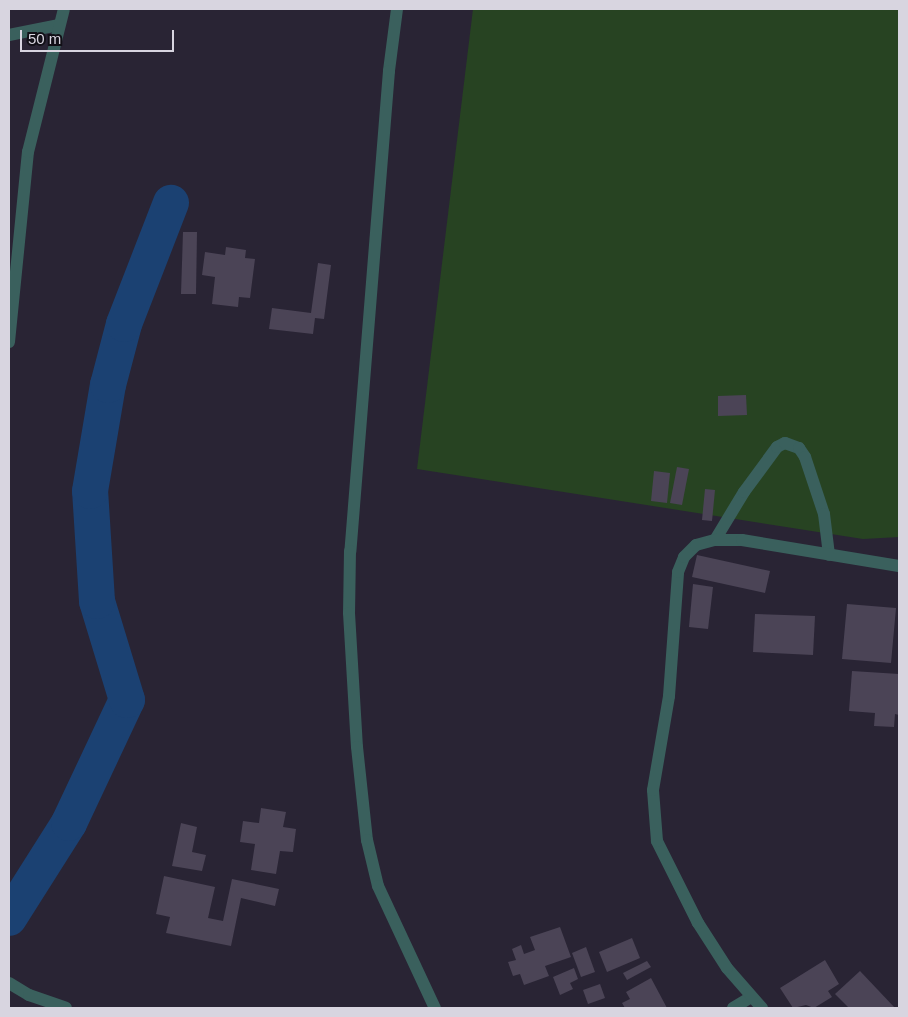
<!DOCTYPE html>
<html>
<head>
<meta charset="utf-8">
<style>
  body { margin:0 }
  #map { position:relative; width:908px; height:1017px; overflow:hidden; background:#292434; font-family:Helvetica,sans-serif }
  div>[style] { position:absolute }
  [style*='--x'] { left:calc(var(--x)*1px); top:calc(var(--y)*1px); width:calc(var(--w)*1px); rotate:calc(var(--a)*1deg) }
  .green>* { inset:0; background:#274322 }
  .river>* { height:36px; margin:-18px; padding:0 18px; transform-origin:18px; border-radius:18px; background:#1b4172 }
  .building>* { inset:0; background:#4b4456 }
  .minor>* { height:12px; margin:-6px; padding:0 6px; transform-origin:6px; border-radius:6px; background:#3a605d }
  span { translate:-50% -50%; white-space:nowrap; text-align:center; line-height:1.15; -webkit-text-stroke:4px #110f16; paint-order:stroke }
  .frame { position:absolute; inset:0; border:10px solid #d8d5e0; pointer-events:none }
  .scale { position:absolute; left:20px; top:30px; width:154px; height:22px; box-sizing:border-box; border:2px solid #d8d5e0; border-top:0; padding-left:6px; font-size:15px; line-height:18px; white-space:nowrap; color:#d8d5e0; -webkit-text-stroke:4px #110f16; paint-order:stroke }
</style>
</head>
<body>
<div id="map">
  <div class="green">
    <div style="clip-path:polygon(473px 9px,899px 9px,899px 537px,863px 539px,417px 469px)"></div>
  </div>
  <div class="river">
    <div style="--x:9;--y:918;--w:112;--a:-57.7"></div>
    <div style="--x:69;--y:823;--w:136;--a:-64.8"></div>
    <div style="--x:127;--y:700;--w:103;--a:-106.9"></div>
    <div style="--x:97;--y:601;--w:110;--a:-93.6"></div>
    <div style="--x:90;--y:491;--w:108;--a:-80.4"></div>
    <div style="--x:108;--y:385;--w:63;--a:-75.3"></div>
    <div style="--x:124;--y:324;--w:130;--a:-68.8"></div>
  </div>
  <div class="building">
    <div style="clip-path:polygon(183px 232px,197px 232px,196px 294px,181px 294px)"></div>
    <div style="clip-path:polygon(226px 247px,246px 250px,245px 258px,255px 259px,250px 298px,239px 297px,238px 307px,212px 304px,215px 277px,202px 275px,205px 252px,225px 255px)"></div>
    <div style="clip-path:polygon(318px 263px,331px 265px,324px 319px,315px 318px,313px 334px,269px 329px,272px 308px,311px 313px)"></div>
    <div style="clip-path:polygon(746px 395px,747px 415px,718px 416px,718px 396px)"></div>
    <div style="clip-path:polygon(677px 467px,689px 469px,682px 505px,670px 503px)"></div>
    <div style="clip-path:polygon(654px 471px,670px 473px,667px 503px,651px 501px)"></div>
    <div style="clip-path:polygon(705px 489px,715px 490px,712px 521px,702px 520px)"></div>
    <div style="clip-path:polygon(697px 555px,770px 571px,765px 593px,692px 577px)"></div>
    <div style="clip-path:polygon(693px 584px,713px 587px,708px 629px,689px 627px)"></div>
    <div style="clip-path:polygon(847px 604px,896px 608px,891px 663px,842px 659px)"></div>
    <div style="clip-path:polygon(755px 614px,815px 616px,813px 655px,753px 652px)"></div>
    <div style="clip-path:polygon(852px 671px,899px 674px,899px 715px,895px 714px,894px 727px,874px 726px,875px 713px,849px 711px)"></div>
    <div style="clip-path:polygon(261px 808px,286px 812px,283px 827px,296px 829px,293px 852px,280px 851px,276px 874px,251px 870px,255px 844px,240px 842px,243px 821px,259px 823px)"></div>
    <div style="clip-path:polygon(181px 823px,197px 827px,192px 852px,206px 855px,202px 871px,172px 866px)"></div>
    <div style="clip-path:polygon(164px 876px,215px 887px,208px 918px,223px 921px,232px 879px,279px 889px,275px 906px,241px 898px,231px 946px,166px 933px,170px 917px,156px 914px)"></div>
    <div style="clip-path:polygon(560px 927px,571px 957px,545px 966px,549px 976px,524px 985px,520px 974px,513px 976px,508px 962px,516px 960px,512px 949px,521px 945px,524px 954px,535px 950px,530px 937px)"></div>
    <div style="clip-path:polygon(632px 938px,640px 958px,607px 972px,599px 952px)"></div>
    <div style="clip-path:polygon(586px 947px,595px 972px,581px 977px,572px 953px)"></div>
    <div style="clip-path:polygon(825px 960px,839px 984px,828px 991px,832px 997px,814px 1008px,806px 1005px,793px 1008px,780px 988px)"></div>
    <div style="clip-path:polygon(647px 961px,651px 967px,627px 980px,623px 973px)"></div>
    <div style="clip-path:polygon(574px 968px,578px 979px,570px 983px,573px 989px,560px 995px,553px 977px)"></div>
    <div style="clip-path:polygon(860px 971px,895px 1008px,849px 1008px,835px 994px)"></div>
    <div style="clip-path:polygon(651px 978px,667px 1008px,625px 1008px,622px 1003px,630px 999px,626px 992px)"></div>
    <div style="clip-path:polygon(600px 984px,605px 998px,588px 1004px,583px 990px)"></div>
  </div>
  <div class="minor">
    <div style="--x:397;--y:9;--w:63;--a:97.4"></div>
    <div style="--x:389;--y:71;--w:482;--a:94.6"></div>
    <div style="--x:350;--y:551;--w:62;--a:90.9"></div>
    <div style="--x:349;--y:613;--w:134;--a:86.6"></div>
    <div style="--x:357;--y:747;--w:94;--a:83.9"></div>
    <div style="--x:367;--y:840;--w:47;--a:76.6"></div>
    <div style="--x:378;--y:886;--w:135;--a:65"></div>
    <div style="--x:9;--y:35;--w:50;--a:-11.5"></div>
    <div style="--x:9;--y:342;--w:191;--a:-84.3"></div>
    <div style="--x:28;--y:152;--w:147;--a:-75.9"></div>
    <div style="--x:715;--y:540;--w:56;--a:-58.9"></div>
    <div style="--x:744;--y:492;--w:56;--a:-53.7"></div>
    <div style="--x:777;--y:447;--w:9;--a:-27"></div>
    <div style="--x:785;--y:443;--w:15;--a:20"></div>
    <div style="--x:799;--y:448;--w:11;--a:56"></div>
    <div style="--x:805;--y:457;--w:60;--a:71.6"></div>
    <div style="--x:824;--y:514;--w:41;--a:83"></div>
    <div style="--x:9;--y:983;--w:23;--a:31"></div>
    <div style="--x:29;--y:995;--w:39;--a:19"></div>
    <div style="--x:733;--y:1008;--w:21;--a:-31"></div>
    <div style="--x:762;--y:1008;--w:53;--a:-131.2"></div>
    <div style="--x:727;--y:968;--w:54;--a:-122.8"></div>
    <div style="--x:698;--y:923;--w:92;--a:-116.6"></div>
    <div style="--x:657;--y:841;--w:51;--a:-94.5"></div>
    <div style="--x:653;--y:790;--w:95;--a:-80.3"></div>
    <div style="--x:669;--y:696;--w:124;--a:-85.8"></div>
    <div style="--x:678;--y:572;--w:16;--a:-68"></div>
    <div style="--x:684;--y:557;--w:17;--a:-45"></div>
    <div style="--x:696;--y:545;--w:20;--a:-15"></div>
    <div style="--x:715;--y:540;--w:27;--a:0"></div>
    <div style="--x:742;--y:540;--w:159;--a:9.4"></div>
  </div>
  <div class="frame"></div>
  <div class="scale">50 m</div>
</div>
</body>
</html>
